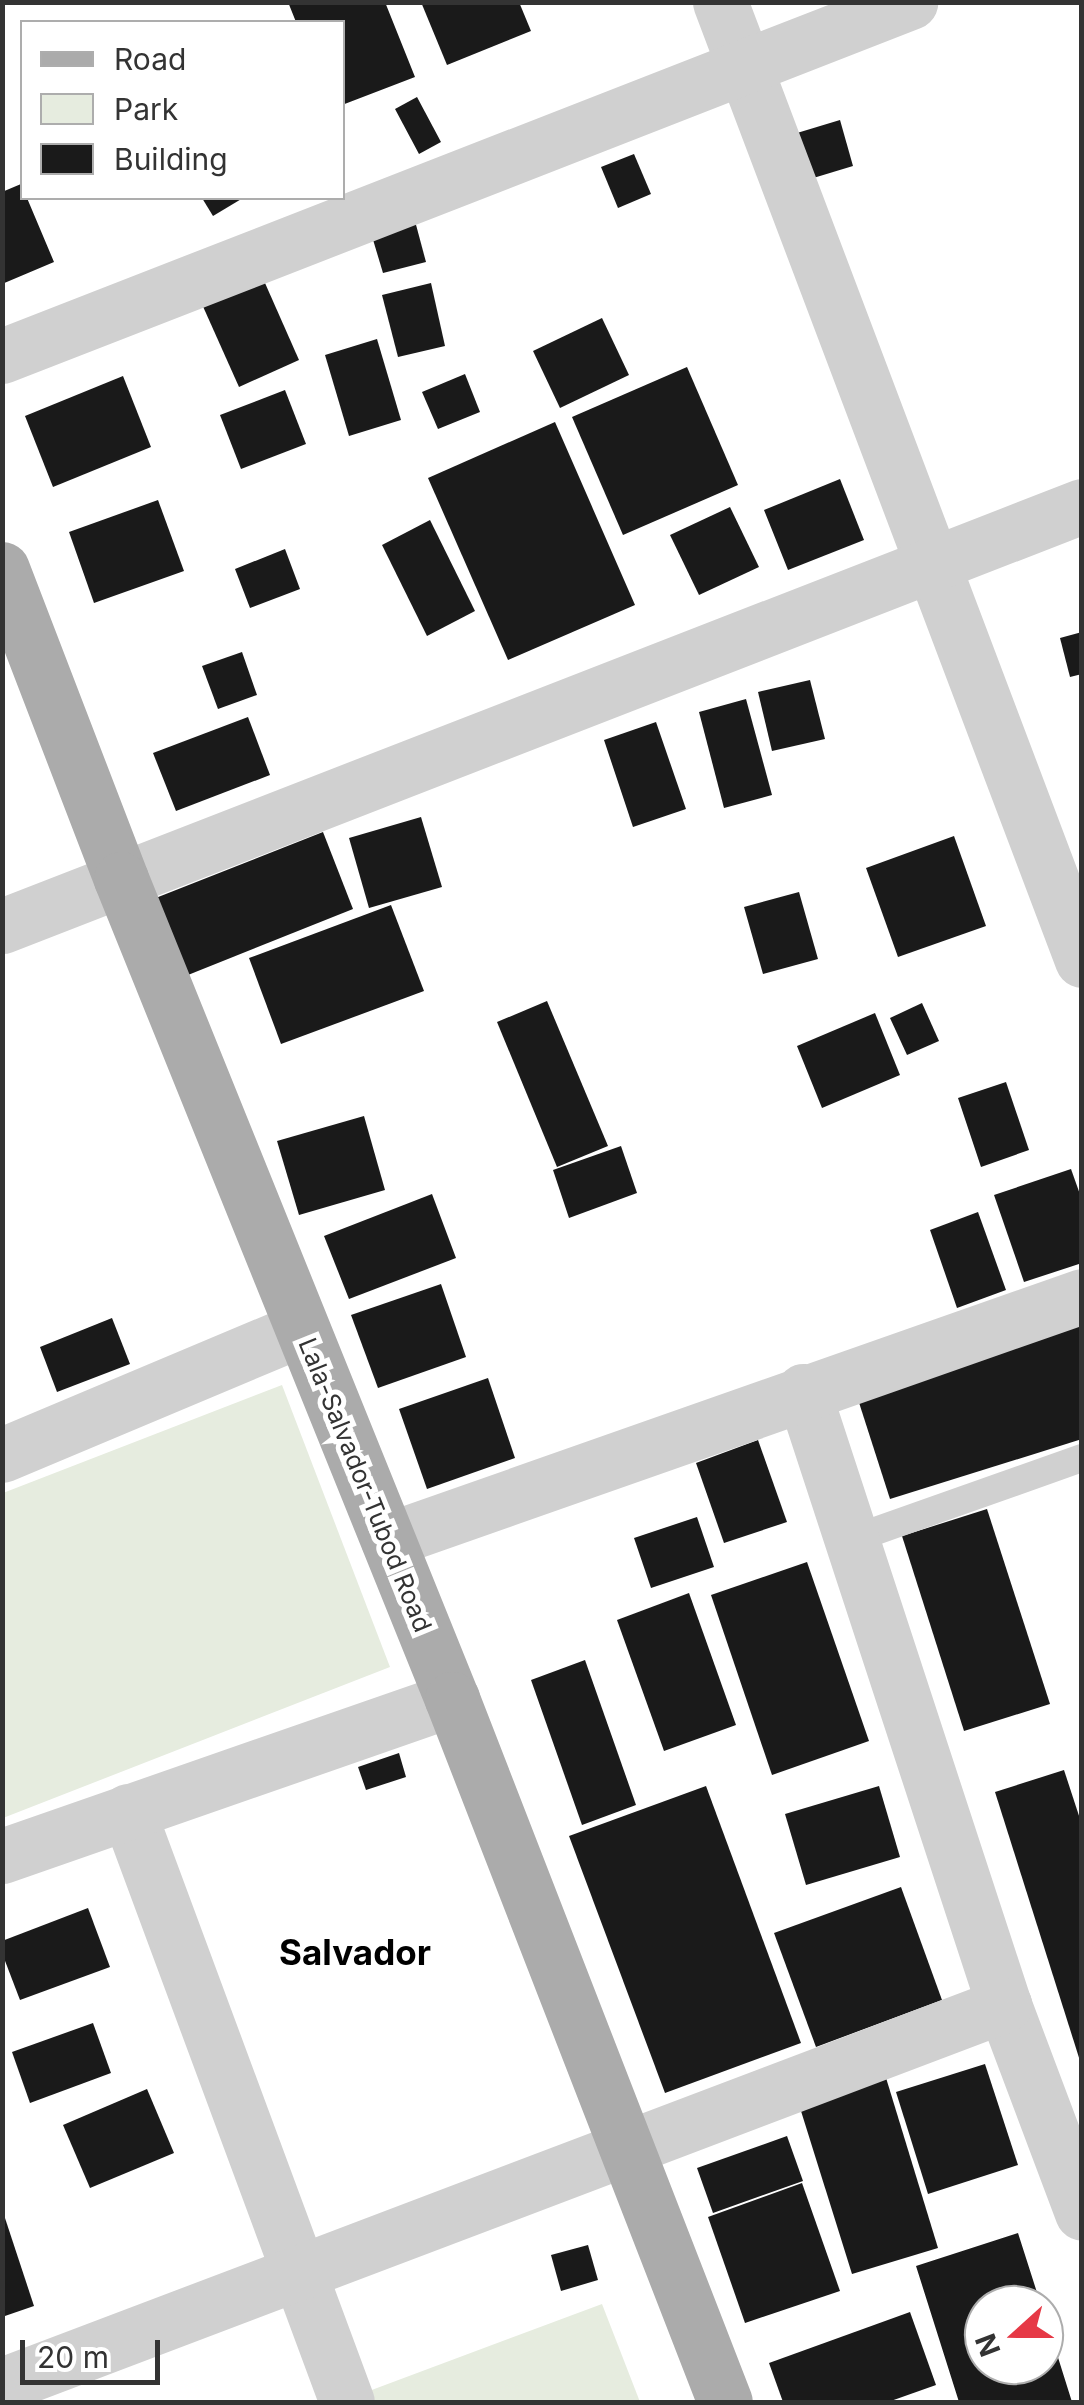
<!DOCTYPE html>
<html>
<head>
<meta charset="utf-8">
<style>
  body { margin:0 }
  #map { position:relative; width:1084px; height:2405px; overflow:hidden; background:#fff; font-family:Inter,sans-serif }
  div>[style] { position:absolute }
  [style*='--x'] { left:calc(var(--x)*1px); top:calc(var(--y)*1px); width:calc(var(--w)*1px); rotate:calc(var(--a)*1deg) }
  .green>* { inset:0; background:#e6ecdf }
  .building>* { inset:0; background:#1a1a1a }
  .lane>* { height:28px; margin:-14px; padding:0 14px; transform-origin:14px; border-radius:14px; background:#d0d0d0 }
  .street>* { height:55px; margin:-27.5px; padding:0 27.5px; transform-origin:27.5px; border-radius:27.5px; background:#d0d0d0 }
  .primary>* { height:55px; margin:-27.5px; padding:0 27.5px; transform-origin:27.5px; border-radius:27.5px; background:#ababab }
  span { translate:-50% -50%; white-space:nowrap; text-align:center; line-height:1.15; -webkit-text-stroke:10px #fff; paint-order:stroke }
  .street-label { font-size:25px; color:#333 }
  .district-label { font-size:35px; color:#000; font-weight:700 }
  .frame { position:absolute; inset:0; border:5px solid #333; pointer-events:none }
  .legend { position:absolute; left:20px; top:20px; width:325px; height:180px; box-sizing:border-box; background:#fff; border:2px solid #adadad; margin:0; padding:12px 18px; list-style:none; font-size:30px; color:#333 }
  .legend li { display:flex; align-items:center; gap:20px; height:50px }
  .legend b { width:50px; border:2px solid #adadad }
  .north { position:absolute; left:964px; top:2285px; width:100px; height:100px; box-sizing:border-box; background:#fff; border:2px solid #adadad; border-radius:50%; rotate:249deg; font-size:28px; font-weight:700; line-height:40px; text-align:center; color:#333 }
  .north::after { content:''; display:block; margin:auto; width:35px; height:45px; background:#e63946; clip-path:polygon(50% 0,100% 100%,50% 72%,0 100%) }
  .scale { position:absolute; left:20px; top:2340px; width:140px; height:45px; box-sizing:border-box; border:5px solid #333; border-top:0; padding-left:12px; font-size:30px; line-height:35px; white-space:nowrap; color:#333; -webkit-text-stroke:8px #fff; paint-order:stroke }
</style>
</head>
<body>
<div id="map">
  <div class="green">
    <div style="clip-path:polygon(282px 1385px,390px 1667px,3px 1818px,3px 1493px)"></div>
    <div style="clip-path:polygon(602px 2304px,640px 2402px,373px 2402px,369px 2391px)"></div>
  </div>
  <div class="building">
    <div style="clip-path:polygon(288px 2px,385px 2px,415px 77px,342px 105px,342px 22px,296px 22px)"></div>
    <div style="clip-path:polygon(421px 2px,519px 2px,531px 31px,447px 65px)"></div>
    <div style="clip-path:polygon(417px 97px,441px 142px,419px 154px,395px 109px)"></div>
    <div style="clip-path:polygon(840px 120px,853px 166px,810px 179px,797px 133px)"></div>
    <div style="clip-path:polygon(634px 154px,651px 194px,618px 208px,601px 167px)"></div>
    <div style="clip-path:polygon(21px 184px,22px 198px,27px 198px,54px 262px,2px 284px,2px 192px)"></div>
    <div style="clip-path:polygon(202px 198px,243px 198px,213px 216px)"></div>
    <div style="clip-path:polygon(415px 221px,426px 262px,383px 273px,371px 233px)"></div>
    <div style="clip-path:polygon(261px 274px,299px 360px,239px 387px,201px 302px)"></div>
    <div style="clip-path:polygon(431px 283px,445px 346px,398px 357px,382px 295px)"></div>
    <div style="clip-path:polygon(602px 318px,629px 375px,560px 408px,533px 351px)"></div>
    <div style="clip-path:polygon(377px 339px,401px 420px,349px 436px,325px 355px)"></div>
    <div style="clip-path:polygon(687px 367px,738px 485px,623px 535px,572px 417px)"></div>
    <div style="clip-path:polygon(465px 374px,480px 412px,438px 429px,422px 392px)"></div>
    <div style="clip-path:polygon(123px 376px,151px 447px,53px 487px,25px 416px)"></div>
    <div style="clip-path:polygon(285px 390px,306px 444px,241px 469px,220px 415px)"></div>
    <div style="clip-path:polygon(555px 422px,635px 605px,508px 660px,428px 478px)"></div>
    <div style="clip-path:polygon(840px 479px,864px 540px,788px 570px,764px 510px)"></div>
    <div style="clip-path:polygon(158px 500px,184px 571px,94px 603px,69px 532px)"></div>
    <div style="clip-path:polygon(730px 507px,759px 567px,699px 595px,670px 535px)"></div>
    <div style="clip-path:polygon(430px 520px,475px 611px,427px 636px,382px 545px)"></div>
    <div style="clip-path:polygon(285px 549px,300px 589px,250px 608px,235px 569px)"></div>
    <div style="clip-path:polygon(1082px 632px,1082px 674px,1070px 677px,1060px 638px)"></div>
    <div style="clip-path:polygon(242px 652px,257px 695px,218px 709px,202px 666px)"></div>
    <div style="clip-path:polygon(810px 680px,825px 739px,772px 751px,758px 692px)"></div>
    <div style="clip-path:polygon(746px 699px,772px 795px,724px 808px,699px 712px)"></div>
    <div style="clip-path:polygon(248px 717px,270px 775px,176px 811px,153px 753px)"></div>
    <div style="clip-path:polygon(656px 722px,686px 809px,633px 827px,604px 740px)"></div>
    <div style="clip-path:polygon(421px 817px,442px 887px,369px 908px,349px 838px)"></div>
    <div style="clip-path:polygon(323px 832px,353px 909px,173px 981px,143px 903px)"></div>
    <div style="clip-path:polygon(954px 836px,986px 926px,898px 957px,866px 868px)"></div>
    <div style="clip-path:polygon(799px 892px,818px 959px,763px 974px,744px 907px)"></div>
    <div style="clip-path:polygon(391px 905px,424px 991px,281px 1044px,249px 958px)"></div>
    <div style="clip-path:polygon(547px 1001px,608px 1146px,557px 1167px,497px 1022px)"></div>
    <div style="clip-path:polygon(922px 1003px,939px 1041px,907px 1055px,890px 1018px)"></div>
    <div style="clip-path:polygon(875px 1013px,900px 1075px,822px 1108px,797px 1046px)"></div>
    <div style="clip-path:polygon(1006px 1082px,1029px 1150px,981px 1167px,958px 1098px)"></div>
    <div style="clip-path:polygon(364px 1116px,385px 1190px,299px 1215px,277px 1141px)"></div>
    <div style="clip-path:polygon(621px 1146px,637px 1193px,569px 1218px,553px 1170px)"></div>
    <div style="clip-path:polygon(1071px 1169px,1082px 1200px,1082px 1263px,1024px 1282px,994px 1195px)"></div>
    <div style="clip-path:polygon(432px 1194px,456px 1258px,349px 1299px,324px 1236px)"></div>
    <div style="clip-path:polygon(978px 1212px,1006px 1290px,957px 1308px,930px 1230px)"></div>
    <div style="clip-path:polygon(441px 1284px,466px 1357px,378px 1388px,351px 1315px)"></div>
    <div style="clip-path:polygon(1082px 1315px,1082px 1439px,890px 1499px,854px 1387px)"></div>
    <div style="clip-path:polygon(112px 1318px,130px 1364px,57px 1392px,40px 1347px)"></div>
    <div style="clip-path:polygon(488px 1378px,515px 1458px,427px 1489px,399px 1409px)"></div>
    <div style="clip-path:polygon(758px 1440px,787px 1522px,724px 1543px,696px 1463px)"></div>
    <div style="clip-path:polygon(987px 1509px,1050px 1704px,964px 1731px,902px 1536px)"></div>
    <div style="clip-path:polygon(697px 1517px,714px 1567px,651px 1588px,634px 1538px)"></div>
    <div style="clip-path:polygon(807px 1562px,869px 1741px,772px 1775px,711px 1595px)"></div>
    <div style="clip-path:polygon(689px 1593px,736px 1725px,664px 1751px,617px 1620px)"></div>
    <div style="clip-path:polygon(585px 1660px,636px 1805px,582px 1825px,531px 1680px)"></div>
    <div style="clip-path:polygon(399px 1753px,406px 1777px,366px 1790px,358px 1767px)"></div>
    <div style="clip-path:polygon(1064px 1770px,1082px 1825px,1081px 2064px,995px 1792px)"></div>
    <div style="clip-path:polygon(706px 1786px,801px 2043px,665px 2093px,569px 1836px)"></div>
    <div style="clip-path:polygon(879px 1786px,900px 1857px,806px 1885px,785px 1814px)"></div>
    <div style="clip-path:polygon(901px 1887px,942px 2000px,816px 2047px,774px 1933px)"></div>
    <div style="clip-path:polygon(88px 1908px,110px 1967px,20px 2000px,2px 1953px,2px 1941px)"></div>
    <div style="clip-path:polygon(93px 2023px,111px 2073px,30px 2103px,12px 2052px)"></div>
    <div style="clip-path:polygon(985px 2064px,1018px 2165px,928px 2194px,896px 2092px)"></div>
    <div style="clip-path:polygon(883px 2068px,938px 2248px,852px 2274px,796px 2095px)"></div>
    <div style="clip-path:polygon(147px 2089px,174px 2153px,90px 2188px,63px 2125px)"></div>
    <div style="clip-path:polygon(787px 2136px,803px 2181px,713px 2213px,697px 2168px)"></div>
    <div style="clip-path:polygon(802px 2183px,840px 2291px,745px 2323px,708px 2217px)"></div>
    <div style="clip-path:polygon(3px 2212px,34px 2306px,2px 2317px,2px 2213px)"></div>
    <div style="clip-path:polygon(1018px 2233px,1041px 2305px,984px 2305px,984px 2365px,1044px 2365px,1045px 2316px,1072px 2402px,959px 2402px,916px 2266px)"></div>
    <div style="clip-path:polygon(588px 2245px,598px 2280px,561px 2291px,551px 2255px)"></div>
    <div style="clip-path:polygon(910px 2312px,936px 2385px,888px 2402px,783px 2402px,769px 2363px)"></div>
  </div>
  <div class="lane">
    <div style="--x:853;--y:1539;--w:243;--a:-19.5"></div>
  </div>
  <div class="street">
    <div style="--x:720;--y:2;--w:1024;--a:69.3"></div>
    <div style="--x:2;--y:356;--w:975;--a:-21.3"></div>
    <div style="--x:2;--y:926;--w:1159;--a:-21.25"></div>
    <div style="--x:803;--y:1391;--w:646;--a:71.87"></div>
    <div style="--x:1004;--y:2005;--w:222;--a:69.4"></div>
    <div style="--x:2;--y:1455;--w:325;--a:-22.8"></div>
    <div style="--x:388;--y:1540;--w:736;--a:-19.37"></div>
    <div style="--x:128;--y:1811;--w:630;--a:69.67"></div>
    <div style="--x:2;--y:1856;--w:477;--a:-19.2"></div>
    <div style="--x:2;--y:2385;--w:1072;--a:-20.77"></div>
  </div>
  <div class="primary">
    <div style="--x:2;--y:569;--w:332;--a:69"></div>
    <div style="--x:121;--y:879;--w:884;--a:68.02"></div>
    <div style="--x:452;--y:1699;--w:754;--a:68.78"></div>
  </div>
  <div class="street-label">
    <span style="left:365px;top:1485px;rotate:68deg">Lala-Salvador-Tubod Road</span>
  </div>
  <div class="district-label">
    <span style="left:355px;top:1952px">Salvador</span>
  </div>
  <div class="frame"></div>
  <ul class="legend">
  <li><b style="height:12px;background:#ababab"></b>Road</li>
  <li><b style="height:28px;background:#e6ecdf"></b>Park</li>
  <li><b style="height:28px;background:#1a1a1a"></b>Building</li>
  </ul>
  <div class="north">N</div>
  <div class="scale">20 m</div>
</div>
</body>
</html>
